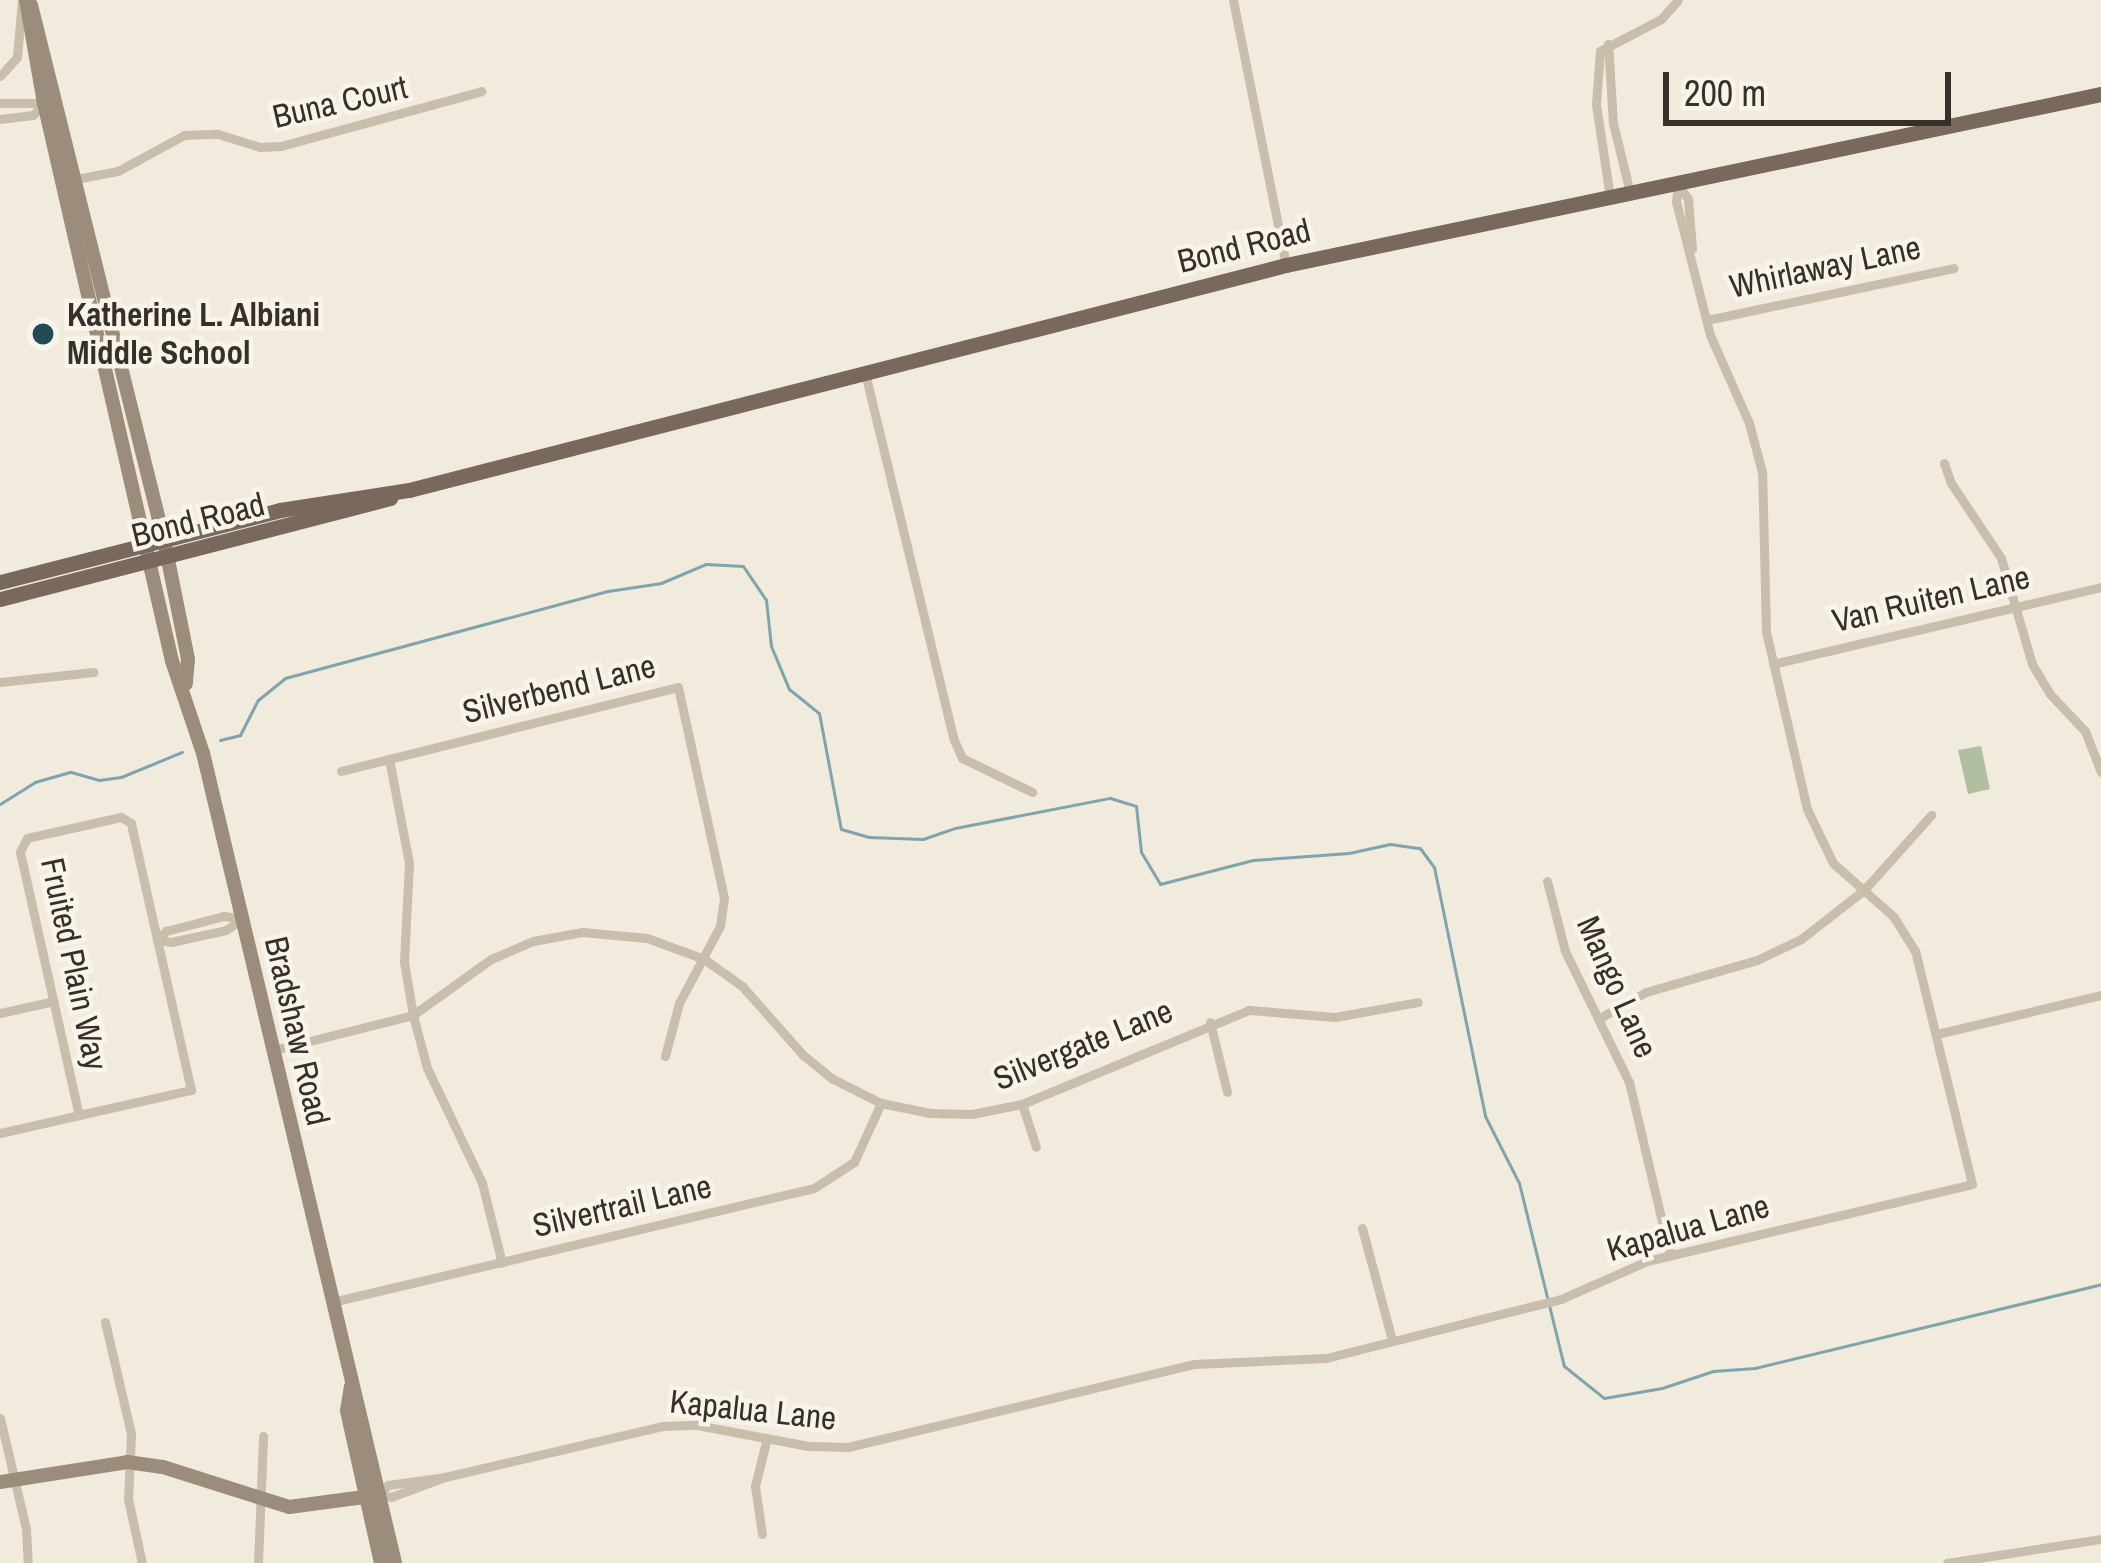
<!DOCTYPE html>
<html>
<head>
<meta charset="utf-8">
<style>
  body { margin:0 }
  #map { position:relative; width:2101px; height:1563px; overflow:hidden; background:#f1ebde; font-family:"Archivo Narrow",sans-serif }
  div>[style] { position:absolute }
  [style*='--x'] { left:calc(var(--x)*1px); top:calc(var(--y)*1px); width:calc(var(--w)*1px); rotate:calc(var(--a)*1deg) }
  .green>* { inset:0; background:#b0bf9f }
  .stream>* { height:3px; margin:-1.5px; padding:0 1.5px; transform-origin:1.5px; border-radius:1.5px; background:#7fa4ad }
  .street>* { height:9px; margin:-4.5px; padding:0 4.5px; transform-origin:4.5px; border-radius:4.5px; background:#c9bdab }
  .secondary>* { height:14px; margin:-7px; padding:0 7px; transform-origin:7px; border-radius:7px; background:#9c8c7c }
  .primary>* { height:15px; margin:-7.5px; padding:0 7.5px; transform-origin:7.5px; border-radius:7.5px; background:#78695c }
  .dots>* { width:33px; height:33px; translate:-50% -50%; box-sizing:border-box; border:6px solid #f9f4ea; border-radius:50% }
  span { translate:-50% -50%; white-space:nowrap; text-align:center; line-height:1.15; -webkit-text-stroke:9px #f9f4ea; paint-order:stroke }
  .street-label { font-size:33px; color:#37302a }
  .poi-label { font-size:33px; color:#37302a; font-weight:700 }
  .left { translate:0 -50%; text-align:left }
  .scale { position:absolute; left:1663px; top:72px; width:288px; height:54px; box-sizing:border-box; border:6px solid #37302a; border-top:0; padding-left:15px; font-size:36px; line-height:42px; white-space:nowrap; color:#37302a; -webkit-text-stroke:9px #f9f4ea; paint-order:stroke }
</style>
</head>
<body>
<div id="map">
  <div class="green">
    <div style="clip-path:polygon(1981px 746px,1990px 789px,1968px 794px,1958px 750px)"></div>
  </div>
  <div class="stream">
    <div style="--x:220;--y:740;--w:21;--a:-14"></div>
    <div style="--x:240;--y:735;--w:39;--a:-63"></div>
    <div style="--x:258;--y:700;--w:35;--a:-39"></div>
    <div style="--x:285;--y:678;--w:335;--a:-15.1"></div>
    <div style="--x:608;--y:591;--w:54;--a:-8.6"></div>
    <div style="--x:661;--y:583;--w:49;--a:-22.9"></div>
    <div style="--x:706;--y:564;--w:37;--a:3"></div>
    <div style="--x:743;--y:566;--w:41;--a:55.9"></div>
    <div style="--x:766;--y:600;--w:46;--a:83.8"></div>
    <div style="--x:771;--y:646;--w:47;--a:67.3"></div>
    <div style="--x:789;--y:689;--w:38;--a:39"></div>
    <div style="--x:819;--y:713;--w:118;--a:79.3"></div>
    <div style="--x:841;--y:829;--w:29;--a:16"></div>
    <div style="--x:869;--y:837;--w:54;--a:2.1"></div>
    <div style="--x:923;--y:839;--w:34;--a:-19"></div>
    <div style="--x:955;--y:828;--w:158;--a:-11"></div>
    <div style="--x:1110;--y:798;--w:27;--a:17"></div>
    <div style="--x:1136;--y:806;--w:46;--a:83.8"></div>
    <div style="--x:1141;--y:852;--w:37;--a:59"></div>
    <div style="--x:1160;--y:884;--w:96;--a:-14.5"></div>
    <div style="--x:1253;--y:860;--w:96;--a:-4.2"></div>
    <div style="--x:1349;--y:853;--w:42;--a:-12.4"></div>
    <div style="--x:1390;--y:844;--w:30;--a:8"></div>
    <div style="--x:1420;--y:848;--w:24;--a:54"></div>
    <div style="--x:1434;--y:867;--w:254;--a:78.4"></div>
    <div style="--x:1485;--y:1116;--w:75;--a:63.1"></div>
    <div style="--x:1519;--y:1183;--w:188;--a:76.2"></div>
    <div style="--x:1564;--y:1366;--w:51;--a:38.7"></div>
    <div style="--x:1604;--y:1398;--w:59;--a:-9.8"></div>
    <div style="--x:1662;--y:1388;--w:54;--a:-18.4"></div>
    <div style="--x:1713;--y:1371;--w:42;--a:-4.1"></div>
    <div style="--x:1755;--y:1368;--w:356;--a:-13.6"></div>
    <div style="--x:0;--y:804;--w:41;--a:-32.2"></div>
    <div style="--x:35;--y:782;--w:37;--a:-16"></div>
    <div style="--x:71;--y:772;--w:29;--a:16"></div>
    <div style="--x:99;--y:780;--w:22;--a:-8"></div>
    <div style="--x:121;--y:777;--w:66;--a:-22.3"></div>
  </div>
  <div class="street">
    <div style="--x:1233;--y:0;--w:270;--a:78.7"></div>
    <div style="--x:1608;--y:44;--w:79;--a:86.4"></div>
    <div style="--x:1613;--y:123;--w:72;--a:76.3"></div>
    <div style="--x:0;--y:76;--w:25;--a:-48"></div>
    <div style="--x:17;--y:57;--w:57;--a:-85"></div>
    <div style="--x:0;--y:103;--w:44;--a:0"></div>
    <div style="--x:0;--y:119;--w:33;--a:-7"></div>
    <div style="--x:33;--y:115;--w:16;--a:-47"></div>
    <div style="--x:76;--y:179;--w:43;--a:-10.8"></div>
    <div style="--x:118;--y:171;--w:75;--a:-28.6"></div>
    <div style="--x:184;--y:135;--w:34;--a:-2"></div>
    <div style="--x:218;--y:134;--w:44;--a:17.2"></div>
    <div style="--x:260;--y:147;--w:21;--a:-3"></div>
    <div style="--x:281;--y:146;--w:208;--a:-15.3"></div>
    <div style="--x:1679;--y:186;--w:16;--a:55"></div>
    <div style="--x:1688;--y:199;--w:50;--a:85.4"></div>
    <div style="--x:1610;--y:197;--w:94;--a:-98.6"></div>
    <div style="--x:1596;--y:104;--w:53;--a:-85.7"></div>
    <div style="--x:1600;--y:51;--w:69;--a:-27.7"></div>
    <div style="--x:1661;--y:19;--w:25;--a:-48"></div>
    <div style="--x:1707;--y:320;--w:252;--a:-11.9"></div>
    <div style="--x:865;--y:373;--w:378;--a:76.4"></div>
    <div style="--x:954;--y:740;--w:20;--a:66"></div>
    <div style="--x:962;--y:758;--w:78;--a:25.9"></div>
    <div style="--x:1944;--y:463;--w:21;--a:71"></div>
    <div style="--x:1951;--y:483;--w:90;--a:56.3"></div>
    <div style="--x:2001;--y:558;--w:110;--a:73.7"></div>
    <div style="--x:2032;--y:664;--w:35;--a:59"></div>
    <div style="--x:2050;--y:694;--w:51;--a:46.6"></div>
    <div style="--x:2085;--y:731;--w:44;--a:68.7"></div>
    <div style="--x:1773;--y:664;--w:337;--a:-13.2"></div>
    <div style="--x:0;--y:682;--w:94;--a:-6.1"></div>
    <div style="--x:389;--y:759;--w:106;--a:79.1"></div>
    <div style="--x:409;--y:863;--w:99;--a:92.9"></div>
    <div style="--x:404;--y:962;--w:54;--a:80.4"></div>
    <div style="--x:413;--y:1015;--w:55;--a:75.2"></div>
    <div style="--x:427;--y:1068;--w:127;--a:64.4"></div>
    <div style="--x:482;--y:1183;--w:82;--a:76"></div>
    <div style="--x:341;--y:771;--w:347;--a:-14"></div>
    <div style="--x:678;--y:687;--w:216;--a:77.7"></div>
    <div style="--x:724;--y:898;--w:28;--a:98"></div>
    <div style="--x:720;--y:926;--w:87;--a:118"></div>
    <div style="--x:679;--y:1003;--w:55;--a:104.8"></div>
    <div style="--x:1547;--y:881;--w:72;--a:75.6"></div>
    <div style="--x:1565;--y:951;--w:146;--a:64"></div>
    <div style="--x:1629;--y:1082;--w:178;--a:76.7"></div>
    <div style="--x:157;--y:940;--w:13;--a:-45"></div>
    <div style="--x:166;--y:931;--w:60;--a:-14.5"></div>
    <div style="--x:224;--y:916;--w:18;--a:9"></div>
    <div style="--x:157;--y:940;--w:14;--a:8"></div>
    <div style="--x:171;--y:942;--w:56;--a:-12.3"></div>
    <div style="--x:226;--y:930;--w:19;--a:-35"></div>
    <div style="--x:0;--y:1013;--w:55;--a:-12.5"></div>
    <div style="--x:1600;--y:1018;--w:53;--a:-29.5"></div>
    <div style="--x:1646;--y:992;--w:116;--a:-16.1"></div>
    <div style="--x:1757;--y:960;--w:49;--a:-25.5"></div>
    <div style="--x:1801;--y:939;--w:80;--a:-37.9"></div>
    <div style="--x:1864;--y:890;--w:101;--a:-48.2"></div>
    <div style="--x:1210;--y:1022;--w:72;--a:76.3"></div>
    <div style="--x:1937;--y:1034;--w:169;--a:-13.4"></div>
    <div style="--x:274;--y:1050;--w:143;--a:-14.1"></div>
    <div style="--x:413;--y:1015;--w:96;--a:-35.7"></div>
    <div style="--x:491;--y:959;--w:46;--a:-23.2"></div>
    <div style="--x:533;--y:941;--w:50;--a:-10.4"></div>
    <div style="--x:582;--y:932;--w:65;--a:5.3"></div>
    <div style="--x:647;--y:938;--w:61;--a:20.2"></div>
    <div style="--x:704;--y:959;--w:47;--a:35.4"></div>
    <div style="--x:742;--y:986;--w:92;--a:48.5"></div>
    <div style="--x:803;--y:1055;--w:38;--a:39"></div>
    <div style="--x:833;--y:1079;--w:54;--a:26.6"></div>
    <div style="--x:881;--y:1103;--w:50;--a:11.5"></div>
    <div style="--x:930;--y:1113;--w:42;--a:1.4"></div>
    <div style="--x:972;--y:1114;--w:51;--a:-11.3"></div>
    <div style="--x:1022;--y:1104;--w:246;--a:-22.5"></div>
    <div style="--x:1249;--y:1010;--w:86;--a:4.7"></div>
    <div style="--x:1335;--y:1017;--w:84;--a:-10.2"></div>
    <div style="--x:1022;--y:1104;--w:45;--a:72"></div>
    <div style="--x:0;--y:1133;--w:81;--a:-12.8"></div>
    <div style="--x:79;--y:1115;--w:115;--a:-12.6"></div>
    <div style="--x:191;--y:1090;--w:274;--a:-102.7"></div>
    <div style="--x:131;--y:823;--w:12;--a:-149"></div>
    <div style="--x:121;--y:817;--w:96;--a:167.4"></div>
    <div style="--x:27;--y:838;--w:16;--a:117"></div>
    <div style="--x:20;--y:852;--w:270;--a:77.4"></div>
    <div style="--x:1362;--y:1228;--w:116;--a:75"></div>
    <div style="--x:332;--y:1302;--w:495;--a:-13.3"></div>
    <div style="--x:814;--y:1188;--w:48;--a:-33"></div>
    <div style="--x:854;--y:1162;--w:65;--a:-65.4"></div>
    <div style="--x:105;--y:1322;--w:115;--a:76.9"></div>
    <div style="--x:131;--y:1434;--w:65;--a:92.6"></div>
    <div style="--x:128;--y:1499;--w:66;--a:77.7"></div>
    <div style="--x:0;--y:1418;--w:114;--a:76.8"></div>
    <div style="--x:26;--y:1529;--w:34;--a:87"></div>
    <div style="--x:379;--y:1495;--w:12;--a:9"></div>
    <div style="--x:391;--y:1497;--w:58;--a:-20.3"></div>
    <div style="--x:445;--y:1477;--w:223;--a:-13.2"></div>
    <div style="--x:662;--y:1426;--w:35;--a:-2"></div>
    <div style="--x:697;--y:1425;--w:113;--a:10.7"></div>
    <div style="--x:808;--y:1446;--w:40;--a:1.4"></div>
    <div style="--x:848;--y:1447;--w:356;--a:-13.5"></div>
    <div style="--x:1194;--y:1364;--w:132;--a:-2.6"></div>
    <div style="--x:1326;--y:1358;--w:242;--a:-14.1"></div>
    <div style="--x:1561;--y:1299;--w:94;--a:-23.8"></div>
    <div style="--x:1647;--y:1261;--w:334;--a:-13.3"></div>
    <div style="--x:1972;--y:1184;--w:240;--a:-103.7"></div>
    <div style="--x:1915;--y:951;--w:40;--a:-122"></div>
    <div style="--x:1894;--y:917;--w:81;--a:-138.5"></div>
    <div style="--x:1833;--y:863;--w:60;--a:-115.7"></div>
    <div style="--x:1807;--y:809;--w:183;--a:-103"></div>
    <div style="--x:1766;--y:631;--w:159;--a:-91.4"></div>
    <div style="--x:1762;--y:472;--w:51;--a:-104.9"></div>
    <div style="--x:1749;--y:423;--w:96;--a:-113.9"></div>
    <div style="--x:1710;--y:335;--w:137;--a:-104.3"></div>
    <div style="--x:1676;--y:202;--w:19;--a:-84"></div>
    <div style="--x:379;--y:1495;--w:13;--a:-48"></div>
    <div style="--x:388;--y:1485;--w:58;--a:-8"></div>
    <div style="--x:762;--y:1534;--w:49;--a:-98.3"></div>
    <div style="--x:755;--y:1486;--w:49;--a:-76"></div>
    <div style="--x:258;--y:1563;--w:127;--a:-87.7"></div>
    <div style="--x:1947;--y:1563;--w:156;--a:-8.9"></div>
  </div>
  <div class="secondary">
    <div style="--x:26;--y:0;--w:105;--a:80.1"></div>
    <div style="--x:44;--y:103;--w:572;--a:77.08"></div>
    <div style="--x:172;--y:661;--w:97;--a:71.4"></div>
    <div style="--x:203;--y:753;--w:832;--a:76.66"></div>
    <div style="--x:31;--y:5;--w:551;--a:76.04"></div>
    <div style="--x:164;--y:540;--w:121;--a:78.6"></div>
    <div style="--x:188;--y:659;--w:25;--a:95"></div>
    <div style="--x:351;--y:1386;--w:25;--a:99"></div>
    <div style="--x:347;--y:1411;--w:156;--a:77.4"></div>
    <div style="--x:0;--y:1482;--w:129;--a:-8.9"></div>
    <div style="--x:127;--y:1462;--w:36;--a:8"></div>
    <div style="--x:163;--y:1467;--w:132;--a:17.6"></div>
    <div style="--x:289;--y:1507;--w:91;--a:-7.6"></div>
  </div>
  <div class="primary">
    <div style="--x:0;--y:582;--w:289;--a:-14.4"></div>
    <div style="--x:280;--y:510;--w:131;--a:-8.8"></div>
    <div style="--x:409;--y:490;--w:905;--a:-14.39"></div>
    <div style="--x:1286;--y:265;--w:833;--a:-11.85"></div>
    <div style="--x:0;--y:599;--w:403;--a:-14.5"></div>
  </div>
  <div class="dots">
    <div style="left:43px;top:334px;background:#214b56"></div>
  </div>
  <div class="street-label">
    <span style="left:340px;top:102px;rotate:-13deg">Buna Court</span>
    <span style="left:1244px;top:246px;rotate:-14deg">Bond Road</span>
    <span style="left:1825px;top:267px;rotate:-12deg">Whirlaway Lane</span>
    <span style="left:198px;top:520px;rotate:-14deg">Bond Road</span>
    <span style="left:1931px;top:599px;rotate:-13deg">Van Ruiten Lane</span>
    <span style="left:559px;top:689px;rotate:-14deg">Silverbend Lane</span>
    <span style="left:74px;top:964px;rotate:78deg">Fruited Plain Way</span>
    <span style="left:1617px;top:987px;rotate:66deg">Mango Lane</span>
    <span style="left:297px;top:1031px;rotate:77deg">Bradshaw Road</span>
    <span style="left:1083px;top:1045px;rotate:-22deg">Silvergate Lane</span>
    <span style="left:622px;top:1206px;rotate:-13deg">Silvertrail Lane</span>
    <span style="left:1688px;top:1228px;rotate:-16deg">Kapalua Lane</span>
    <span style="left:753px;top:1410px;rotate:6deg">Kapalua Lane</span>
  </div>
  <div class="poi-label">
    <span class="left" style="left:67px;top:334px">Katherine L. Albiani<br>Middle School</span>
  </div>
  <div class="scale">200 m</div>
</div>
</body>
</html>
